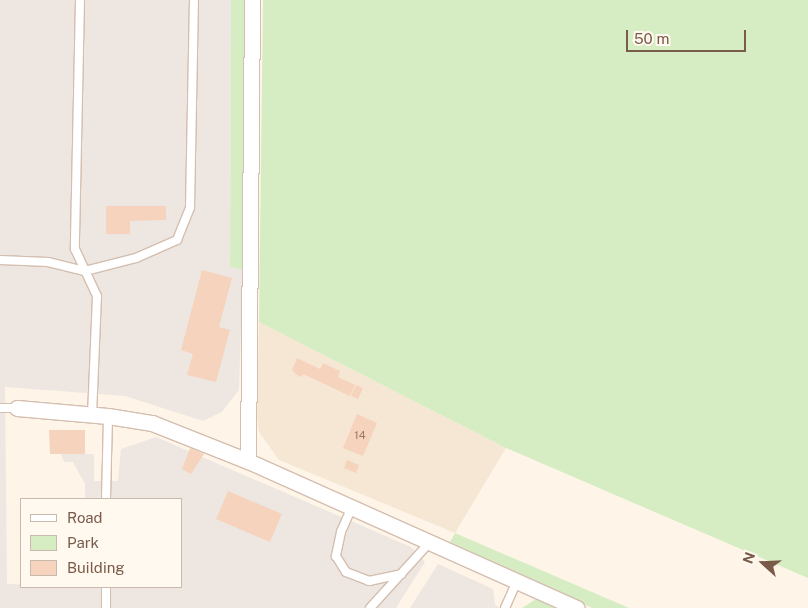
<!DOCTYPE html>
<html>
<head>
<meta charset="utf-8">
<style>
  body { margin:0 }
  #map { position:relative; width:808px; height:608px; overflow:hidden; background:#fef5e8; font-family:"Public Sans",sans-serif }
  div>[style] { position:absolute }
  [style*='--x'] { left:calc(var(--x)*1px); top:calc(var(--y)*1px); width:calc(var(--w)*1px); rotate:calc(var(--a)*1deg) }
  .residential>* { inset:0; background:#f6e7d5 }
  .industrial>* { inset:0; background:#eee7e1 }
  .green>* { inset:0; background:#d6edc4 }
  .building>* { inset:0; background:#f5d3bd }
  .roads { filter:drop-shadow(1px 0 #d4beaf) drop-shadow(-1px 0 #d4beaf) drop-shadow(0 1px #d4beaf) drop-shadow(0 -1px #d4beaf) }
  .lane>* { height:8px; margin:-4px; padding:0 4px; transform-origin:4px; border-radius:4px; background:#fff }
  .street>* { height:15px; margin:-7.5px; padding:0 7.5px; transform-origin:7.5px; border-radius:7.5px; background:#fff }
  span { translate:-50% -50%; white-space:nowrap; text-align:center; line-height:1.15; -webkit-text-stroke:5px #fff9ef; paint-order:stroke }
  .number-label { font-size:11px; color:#997866 }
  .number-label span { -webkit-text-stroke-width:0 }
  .legend { position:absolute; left:20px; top:498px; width:162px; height:90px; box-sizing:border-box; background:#fff9ef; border:1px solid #cab9ad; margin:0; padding:6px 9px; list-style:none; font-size:15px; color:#7a5a49 }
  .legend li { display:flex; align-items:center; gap:10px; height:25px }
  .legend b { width:25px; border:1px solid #cab9ad }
  .north { position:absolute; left:738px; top:538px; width:50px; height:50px; -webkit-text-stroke:4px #fff9ef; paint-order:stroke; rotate:290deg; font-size:14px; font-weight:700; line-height:20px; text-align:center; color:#7a5a49 }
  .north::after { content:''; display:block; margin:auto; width:18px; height:22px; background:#7a5a49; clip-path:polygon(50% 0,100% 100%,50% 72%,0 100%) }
  .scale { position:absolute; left:626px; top:30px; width:120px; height:22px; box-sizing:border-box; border:2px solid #7a5a49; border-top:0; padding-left:6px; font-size:15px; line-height:18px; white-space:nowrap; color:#7a5a49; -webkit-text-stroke:4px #fff9ef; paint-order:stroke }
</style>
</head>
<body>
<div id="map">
  <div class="residential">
    <div style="clip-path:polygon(259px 322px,506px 448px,455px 533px,279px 460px,259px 432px,257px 418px)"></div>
  </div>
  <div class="industrial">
    <div style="clip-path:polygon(0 0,231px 0,230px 266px,243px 270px,239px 390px,222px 412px,203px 421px,125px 396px,5px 387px,7px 584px,181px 587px,181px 499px,85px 499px,85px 484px,73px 462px,64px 462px,61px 454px,94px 454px,94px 481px,118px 481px,121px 449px,156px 437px,411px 547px,425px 562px,396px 608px,0 608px)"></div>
    <div style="clip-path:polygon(438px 564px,493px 589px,495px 605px,500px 608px,410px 608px)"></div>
  </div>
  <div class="green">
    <div style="clip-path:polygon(231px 0,247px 0,243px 270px,230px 267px)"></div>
    <div style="clip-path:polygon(263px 0,808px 0,808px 578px,506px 448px,259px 322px)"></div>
    <div style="clip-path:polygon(455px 533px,629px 608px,592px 608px,450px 542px)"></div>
    <div style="clip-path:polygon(536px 599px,558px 608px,522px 608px)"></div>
  </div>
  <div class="building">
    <div style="clip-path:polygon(106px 206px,166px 206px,166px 220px,130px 221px,130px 234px,106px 234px)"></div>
    <div style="clip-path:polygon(202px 270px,232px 278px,219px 327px,230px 330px,216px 382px,187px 375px,193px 354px,181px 350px)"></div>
    <div style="clip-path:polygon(297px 358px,320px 369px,323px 363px,340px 371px,338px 377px,355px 385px,350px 396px,303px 374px,302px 377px,297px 375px,292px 370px)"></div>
    <div style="clip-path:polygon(356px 385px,363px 388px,358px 399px,351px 396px)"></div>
    <div style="clip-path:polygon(357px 414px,377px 423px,363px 456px,343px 448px)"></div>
    <div style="clip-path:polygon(49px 430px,85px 430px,85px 454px,50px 454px)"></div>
    <div style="clip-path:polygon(190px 448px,204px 454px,191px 474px,182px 469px)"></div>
    <div style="clip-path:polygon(347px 460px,359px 465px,356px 473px,344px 468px)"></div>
    <div style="clip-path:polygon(228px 491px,282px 514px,270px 542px,216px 519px)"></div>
  </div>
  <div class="roads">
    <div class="lane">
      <div style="--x:80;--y:0;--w:249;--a:91.2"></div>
      <div style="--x:75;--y:249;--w:52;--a:64.9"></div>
      <div style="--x:97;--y:296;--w:118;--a:92.4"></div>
      <div style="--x:0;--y:260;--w:48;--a:2.4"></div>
      <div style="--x:48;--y:262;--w:38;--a:14"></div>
      <div style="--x:85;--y:271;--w:53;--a:-14.3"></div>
      <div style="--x:136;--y:258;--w:45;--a:-23.7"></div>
      <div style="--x:177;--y:240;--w:35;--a:-68"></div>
      <div style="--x:190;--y:207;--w:207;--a:-88.9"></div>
      <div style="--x:0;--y:408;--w:17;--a:0"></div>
      <div style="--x:106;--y:499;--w:83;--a:-88.6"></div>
      <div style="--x:352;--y:507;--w:27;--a:114"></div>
      <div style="--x:341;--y:532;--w:25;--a:102"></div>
      <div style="--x:336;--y:556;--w:19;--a:58"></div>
      <div style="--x:346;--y:572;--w:25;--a:21"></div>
      <div style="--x:369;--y:581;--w:33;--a:-12"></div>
      <div style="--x:106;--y:587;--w:21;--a:90"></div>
      <div style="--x:370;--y:608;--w:89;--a:-47.7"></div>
      <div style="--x:505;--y:608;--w:30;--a:-66"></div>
    </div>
    <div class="street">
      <div style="--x:17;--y:408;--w:91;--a:5"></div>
      <div style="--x:108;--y:416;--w:45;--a:9"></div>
      <div style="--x:152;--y:423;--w:103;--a:21.6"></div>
      <div style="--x:248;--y:461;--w:360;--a:24.1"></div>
      <div style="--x:248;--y:461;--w:461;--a:-89.5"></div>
    </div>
  </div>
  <div class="number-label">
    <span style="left:360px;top:435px">14</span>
  </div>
  <ul class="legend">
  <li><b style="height:6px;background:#fff"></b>Road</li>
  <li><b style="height:14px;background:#d6edc4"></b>Park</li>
  <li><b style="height:14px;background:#f5d3bd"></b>Building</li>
  </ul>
  <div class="north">N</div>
  <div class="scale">50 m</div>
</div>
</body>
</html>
